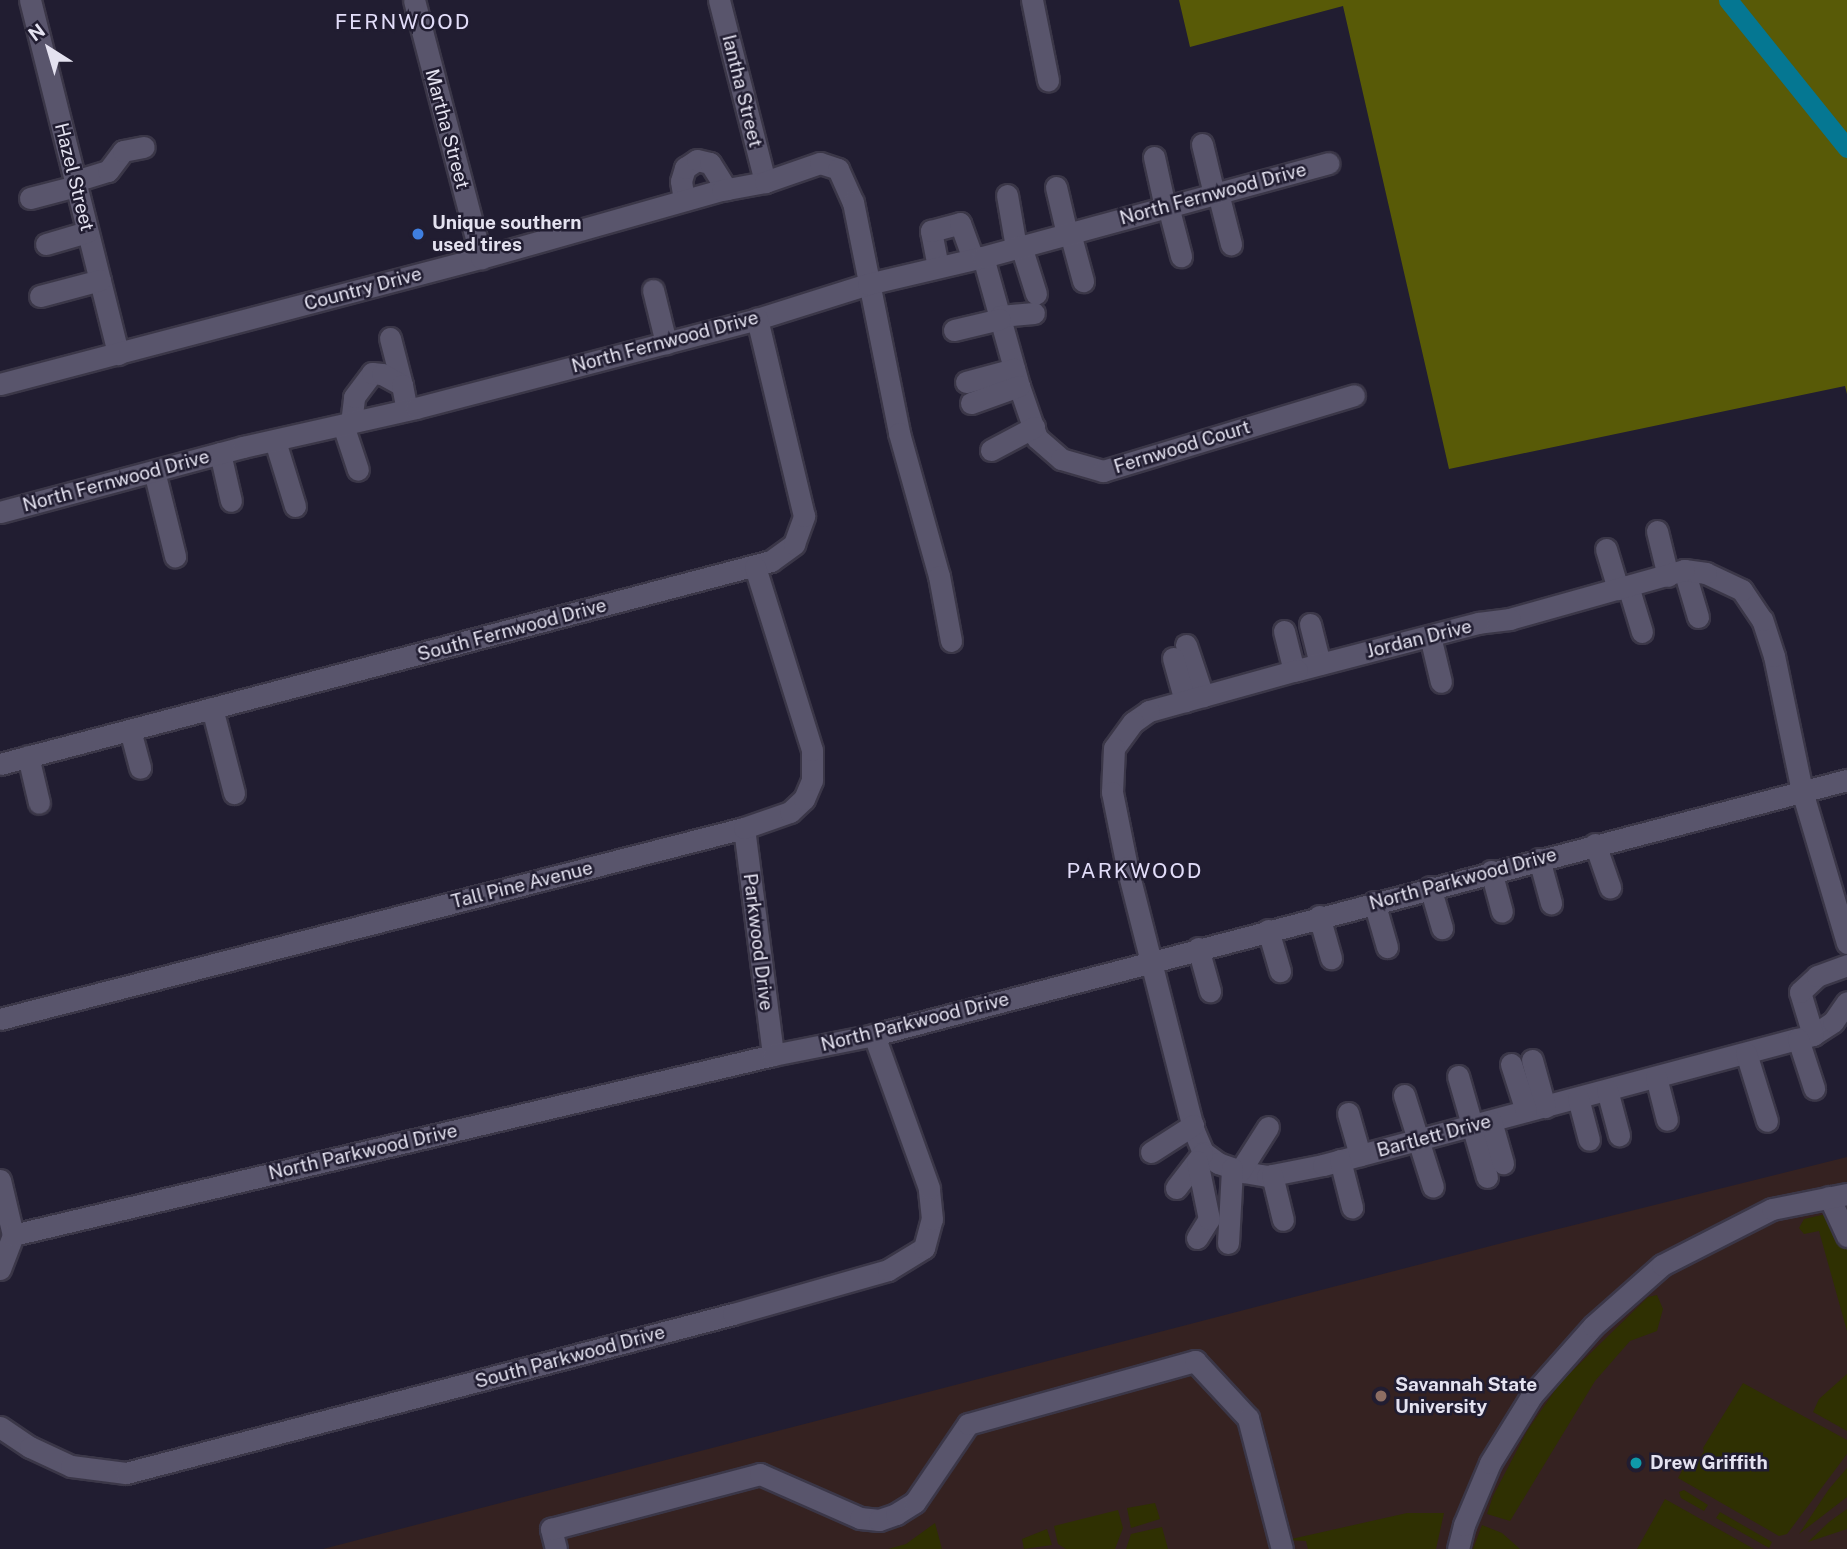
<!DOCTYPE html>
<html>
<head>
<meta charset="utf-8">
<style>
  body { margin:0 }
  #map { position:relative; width:1847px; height:1549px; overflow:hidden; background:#211d31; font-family:"Public Sans",sans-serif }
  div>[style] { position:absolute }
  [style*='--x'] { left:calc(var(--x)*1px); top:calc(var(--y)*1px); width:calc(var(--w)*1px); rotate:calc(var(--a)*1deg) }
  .education>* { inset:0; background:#352221 }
  .green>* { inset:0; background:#2f3002 }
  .forest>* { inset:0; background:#585a07 }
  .canal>* { height:19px; margin:-9.5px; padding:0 9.5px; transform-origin:9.5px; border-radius:9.5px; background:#057792 }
  .roads { filter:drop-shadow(2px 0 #3b3748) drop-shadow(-2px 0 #3b3748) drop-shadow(0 2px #3b3748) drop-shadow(0 -2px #3b3748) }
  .minor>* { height:21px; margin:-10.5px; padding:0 10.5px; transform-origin:10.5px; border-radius:10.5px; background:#59556c }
  .dots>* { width:19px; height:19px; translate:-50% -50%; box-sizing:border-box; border:4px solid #211d31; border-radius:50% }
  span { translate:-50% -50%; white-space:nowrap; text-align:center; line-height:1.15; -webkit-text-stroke:5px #211d31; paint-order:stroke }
  .street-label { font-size:19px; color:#e4e2f0 }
  .poi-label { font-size:19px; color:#e4e2f0; font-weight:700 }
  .left { translate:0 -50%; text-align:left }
  .neighbourhood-label { font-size:21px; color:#e2ddf9; letter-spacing:2px }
  .north { position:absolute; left:14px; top:14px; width:70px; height:70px; -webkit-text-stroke:5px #211d31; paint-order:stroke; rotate:323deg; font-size:19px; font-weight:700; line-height:28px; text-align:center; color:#e4e2f0 }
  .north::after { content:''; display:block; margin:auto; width:24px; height:32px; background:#e4e2f0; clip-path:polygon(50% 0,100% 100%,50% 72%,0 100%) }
</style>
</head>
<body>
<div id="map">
  <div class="education">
    <div style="clip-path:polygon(1847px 1157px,1847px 1549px,323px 1549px,1506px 1242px)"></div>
  </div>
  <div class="green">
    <div style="clip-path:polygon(1826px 1214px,1847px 1248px,1847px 1331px,1819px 1231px,1804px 1234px,1799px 1228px,1804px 1219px)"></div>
    <div style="clip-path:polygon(1657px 1295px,1663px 1309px,1657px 1331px,1630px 1341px,1595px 1381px,1510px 1521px,1487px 1514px,1493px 1496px,1527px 1431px,1560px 1383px,1648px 1297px)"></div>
    <div style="clip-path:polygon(1847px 1374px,1847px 1431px,1813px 1412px,1819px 1399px)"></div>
    <div style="clip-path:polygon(1743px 1383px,1847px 1440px,1847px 1454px,1787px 1534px,1779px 1536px,1678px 1478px,1688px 1460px,1696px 1465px,1704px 1451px,1703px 1448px)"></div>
    <div style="clip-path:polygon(1847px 1468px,1847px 1497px,1799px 1534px,1829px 1489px)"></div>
    <div style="clip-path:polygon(1684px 1490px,1708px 1505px,1704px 1511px,1681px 1498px,1679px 1492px)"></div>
    <div style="clip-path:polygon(1665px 1499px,1754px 1549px,1637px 1549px)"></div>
    <div style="clip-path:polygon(1155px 1503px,1160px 1519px,1131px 1528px,1127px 1508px)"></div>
    <div style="clip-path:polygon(1847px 1509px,1847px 1529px,1808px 1542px,1829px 1522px)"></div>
    <div style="clip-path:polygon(1118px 1510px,1123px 1528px,1115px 1549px,1066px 1549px,1058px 1544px,1054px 1526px)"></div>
    <div style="clip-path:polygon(1720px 1512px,1772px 1542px,1769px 1548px,1716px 1518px)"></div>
    <div style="clip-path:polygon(1407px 1513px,1444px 1513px,1436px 1549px,1308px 1549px,1306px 1541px,1287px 1540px)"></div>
    <div style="clip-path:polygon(935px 1523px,942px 1549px,888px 1549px,906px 1544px)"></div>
    <div style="clip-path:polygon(1482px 1525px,1502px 1533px,1520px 1549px,1473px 1549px)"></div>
    <div style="clip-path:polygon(1162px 1527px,1168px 1549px,1126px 1549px,1131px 1534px)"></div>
    <div style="clip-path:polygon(1047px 1529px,1052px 1545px,1024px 1549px,1022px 1539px)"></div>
  </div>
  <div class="forest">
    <div style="clip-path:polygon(1179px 0,1847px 0,1847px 394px,1845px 386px,1449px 469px,1343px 6px,1190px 47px)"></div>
  </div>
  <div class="canal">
    <div style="--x:1728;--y:0;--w:190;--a:51.2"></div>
  </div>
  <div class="roads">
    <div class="minor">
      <div style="--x:30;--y:0;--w:365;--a:76"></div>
      <div style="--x:414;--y:0;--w:267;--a:75.4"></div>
      <div style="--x:719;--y:0;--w:188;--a:75.8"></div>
      <div style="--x:1032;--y:0;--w:82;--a:78.7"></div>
      <div style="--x:1202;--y:144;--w:51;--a:76.5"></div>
      <div style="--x:1154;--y:157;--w:51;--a:77.6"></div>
      <div style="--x:75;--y:181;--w:34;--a:-17"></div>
      <div style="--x:108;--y:171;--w:25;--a:-53"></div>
      <div style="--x:123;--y:151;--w:21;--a:-11"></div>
      <div style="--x:1056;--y:187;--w:48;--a:76.8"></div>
      <div style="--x:1218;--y:193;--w:53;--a:75.7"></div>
      <div style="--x:1007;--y:195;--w:53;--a:80.2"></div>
      <div style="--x:30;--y:198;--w:48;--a:-14.6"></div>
      <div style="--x:684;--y:200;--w:19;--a:-99"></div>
      <div style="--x:681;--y:181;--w:14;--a:-73"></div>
      <div style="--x:685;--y:168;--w:14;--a:-34"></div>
      <div style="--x:697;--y:160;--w:13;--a:13"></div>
      <div style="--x:710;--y:163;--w:31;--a:58"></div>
      <div style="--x:1168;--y:206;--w:52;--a:75.4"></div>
      <div style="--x:1070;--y:233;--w:50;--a:74.8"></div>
      <div style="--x:46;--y:244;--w:43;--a:-16.3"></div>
      <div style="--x:1021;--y:246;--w:50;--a:72.6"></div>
      <div style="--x:983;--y:257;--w:134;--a:74.4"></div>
      <div style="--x:1019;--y:386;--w:55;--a:70.9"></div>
      <div style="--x:1037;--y:438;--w:32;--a:41"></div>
      <div style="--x:1061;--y:459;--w:44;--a:15.9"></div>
      <div style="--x:1103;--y:471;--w:262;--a:-16.8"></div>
      <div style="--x:938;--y:267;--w:37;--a:-101"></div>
      <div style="--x:931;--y:231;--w:30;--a:-15"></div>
      <div style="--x:960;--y:223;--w:38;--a:70"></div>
      <div style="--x:653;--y:290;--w:55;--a:76.2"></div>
      <div style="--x:40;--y:296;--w:62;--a:-14.9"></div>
      <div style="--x:1000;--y:316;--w:34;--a:-5"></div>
      <div style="--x:954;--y:330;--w:47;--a:-13.4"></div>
      <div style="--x:390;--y:338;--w:49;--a:75.7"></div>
      <div style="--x:966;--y:382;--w:50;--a:-15.2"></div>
      <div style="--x:0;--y:384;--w:497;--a:-14.7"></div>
      <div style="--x:481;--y:258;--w:250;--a:-15.8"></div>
      <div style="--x:722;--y:190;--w:44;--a:-10.5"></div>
      <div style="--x:765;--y:182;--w:58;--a:-19.1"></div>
      <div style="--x:820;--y:163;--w:19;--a:18"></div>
      <div style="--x:838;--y:169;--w:36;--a:66"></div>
      <div style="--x:853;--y:202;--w:236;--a:78.7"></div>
      <div style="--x:899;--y:433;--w:148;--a:74.4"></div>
      <div style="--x:939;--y:576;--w:66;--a:79.5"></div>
      <div style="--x:971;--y:403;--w:51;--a:-19.5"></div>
      <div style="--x:351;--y:423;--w:26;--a:-83"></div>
      <div style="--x:354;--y:397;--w:30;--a:-53"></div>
      <div style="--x:372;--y:373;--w:10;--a:6"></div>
      <div style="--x:382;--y:374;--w:23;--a:29"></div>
      <div style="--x:402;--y:385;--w:25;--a:79"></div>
      <div style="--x:343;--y:425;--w:47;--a:71.6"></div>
      <div style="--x:275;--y:441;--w:68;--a:72.9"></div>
      <div style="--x:991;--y:450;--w:49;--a:-28.1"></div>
      <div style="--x:220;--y:453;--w:49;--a:77.1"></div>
      <div style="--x:154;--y:471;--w:88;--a:76.1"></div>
      <div style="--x:0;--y:512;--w:252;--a:-15"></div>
      <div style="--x:243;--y:447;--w:177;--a:-12.7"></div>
      <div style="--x:416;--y:408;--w:352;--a:-14.6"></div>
      <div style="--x:757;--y:319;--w:116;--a:-17.5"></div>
      <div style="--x:868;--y:284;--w:118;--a:-13.2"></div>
      <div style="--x:983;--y:257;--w:358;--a:-15.2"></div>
      <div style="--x:1657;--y:531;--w:46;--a:76.3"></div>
      <div style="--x:1606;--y:549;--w:42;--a:73.3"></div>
      <div style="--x:1684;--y:570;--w:49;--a:73.4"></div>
      <div style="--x:1628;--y:586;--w:48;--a:73.1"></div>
      <div style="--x:1310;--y:624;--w:41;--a:76"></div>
      <div style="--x:1284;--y:631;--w:41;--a:76"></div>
      <div style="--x:1430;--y:636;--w:47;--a:76.6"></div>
      <div style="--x:1186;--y:645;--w:54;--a:71.6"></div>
      <div style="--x:1173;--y:658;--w:45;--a:74.4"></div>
      <div style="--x:212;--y:708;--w:88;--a:75.5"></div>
      <div style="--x:130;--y:730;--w:39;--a:75"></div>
      <div style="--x:28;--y:756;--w:48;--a:76.8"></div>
      <div style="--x:0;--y:764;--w:797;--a:-14.75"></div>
      <div style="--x:771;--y:561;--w:29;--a:-36"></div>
      <div style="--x:794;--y:544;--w:30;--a:-70"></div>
      <div style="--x:804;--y:516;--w:203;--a:-103.4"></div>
      <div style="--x:744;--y:828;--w:229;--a:82.7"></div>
      <div style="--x:1595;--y:844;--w:46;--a:70.8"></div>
      <div style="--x:1539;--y:859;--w:46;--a:74.7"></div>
      <div style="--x:1491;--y:871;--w:42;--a:75"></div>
      <div style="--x:1430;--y:887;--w:43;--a:73.7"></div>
      <div style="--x:1374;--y:902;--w:47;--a:73.9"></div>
      <div style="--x:1319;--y:916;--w:44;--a:74.1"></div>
      <div style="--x:1268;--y:930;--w:43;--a:73.7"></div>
      <div style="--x:1847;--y:943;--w:159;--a:-106.5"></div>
      <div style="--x:1802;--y:791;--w:138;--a:-101.7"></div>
      <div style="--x:1774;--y:656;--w:38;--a:-108"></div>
      <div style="--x:1762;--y:620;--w:36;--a:-124"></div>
      <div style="--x:1742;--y:590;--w:40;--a:-155"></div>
      <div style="--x:1706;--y:573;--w:22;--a:-172"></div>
      <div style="--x:1684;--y:570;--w:181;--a:164.3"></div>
      <div style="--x:1510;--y:619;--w:32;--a:173"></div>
      <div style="--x:1478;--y:623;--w:187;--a:165.4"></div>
      <div style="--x:1297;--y:670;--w:154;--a:164.5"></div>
      <div style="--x:1149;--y:711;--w:19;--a:145"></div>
      <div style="--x:1133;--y:722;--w:32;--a:126"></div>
      <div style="--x:1114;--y:748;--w:44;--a:92.6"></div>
      <div style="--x:1112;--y:792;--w:76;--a:78.7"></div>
      <div style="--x:1127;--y:867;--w:272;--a:75.8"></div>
      <div style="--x:1194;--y:1131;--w:23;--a:67"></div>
      <div style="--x:1203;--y:1152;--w:19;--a:36"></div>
      <div style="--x:1218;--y:1163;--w:27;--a:20"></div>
      <div style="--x:1243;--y:1172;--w:24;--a:9"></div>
      <div style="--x:1267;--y:1176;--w:57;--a:-11.1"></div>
      <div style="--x:1323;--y:1165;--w:491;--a:-14.9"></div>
      <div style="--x:1798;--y:1039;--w:16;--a:-15"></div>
      <div style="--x:1813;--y:1035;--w:24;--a:-33"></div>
      <div style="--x:1833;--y:1022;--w:24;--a:-55"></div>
      <div style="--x:1198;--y:948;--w:45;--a:74.4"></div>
      <div style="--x:0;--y:1019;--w:768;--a:-14.4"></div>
      <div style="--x:744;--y:828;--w:49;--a:-19.2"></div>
      <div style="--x:790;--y:812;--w:19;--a:-43"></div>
      <div style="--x:804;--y:799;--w:21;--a:-67"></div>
      <div style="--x:812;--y:780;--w:30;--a:-90"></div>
      <div style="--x:812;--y:750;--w:192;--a:-107.3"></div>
      <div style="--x:1813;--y:1035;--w:45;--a:-106.8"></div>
      <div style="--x:1800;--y:992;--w:23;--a:-43"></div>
      <div style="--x:1817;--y:976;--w:32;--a:-20"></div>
      <div style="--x:1798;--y:1039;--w:52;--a:71.9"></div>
      <div style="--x:1746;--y:1053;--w:71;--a:72.8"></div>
      <div style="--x:1532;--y:1060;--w:49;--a:74.5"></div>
      <div style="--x:1511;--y:1064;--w:49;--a:72.3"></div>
      <div style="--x:1458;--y:1076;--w:105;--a:74"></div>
      <div style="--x:1656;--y:1077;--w:44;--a:75.7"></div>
      <div style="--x:1607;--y:1090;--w:47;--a:75.1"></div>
      <div style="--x:1404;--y:1095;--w:96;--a:72.5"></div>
      <div style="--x:1578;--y:1098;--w:43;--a:75.3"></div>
      <div style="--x:1348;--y:1113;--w:44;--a:74.1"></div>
      <div style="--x:1491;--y:1121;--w:44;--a:74.1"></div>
      <div style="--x:1151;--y:1152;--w:50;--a:-32.7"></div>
      <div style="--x:1340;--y:1160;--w:49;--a:75.7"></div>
      <div style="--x:1240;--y:1171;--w:52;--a:-57.5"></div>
      <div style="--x:1272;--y:1175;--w:46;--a:76.3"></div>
      <div style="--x:0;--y:1180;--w:57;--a:76.7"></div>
      <div style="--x:1176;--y:1188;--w:43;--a:-52.6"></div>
      <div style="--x:1829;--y:1197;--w:43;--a:65.2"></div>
      <div style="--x:1197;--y:1238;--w:22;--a:-58"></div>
      <div style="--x:1209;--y:1219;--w:59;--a:-101.7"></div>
      <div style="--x:1228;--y:1243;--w:75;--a:-86.9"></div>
      <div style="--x:0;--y:1269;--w:36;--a:-69"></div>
      <div style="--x:13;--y:1235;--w:781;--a:-13.32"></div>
      <div style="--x:773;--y:1055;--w:103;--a:-11.2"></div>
      <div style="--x:874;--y:1035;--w:1006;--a:-14.69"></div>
      <div style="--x:0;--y:1427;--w:36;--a:34"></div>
      <div style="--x:30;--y:1447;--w:45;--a:24.9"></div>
      <div style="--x:71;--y:1466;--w:55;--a:7.3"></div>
      <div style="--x:126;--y:1473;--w:627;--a:-14.68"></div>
      <div style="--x:733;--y:1314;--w:161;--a:-15.8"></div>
      <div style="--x:888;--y:1270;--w:42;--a:-31.4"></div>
      <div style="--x:924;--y:1248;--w:30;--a:-75"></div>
      <div style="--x:932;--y:1219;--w:31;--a:-96"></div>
      <div style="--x:929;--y:1188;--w:163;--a:-109.8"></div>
      <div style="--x:556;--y:1549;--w:21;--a:-104"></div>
      <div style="--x:551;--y:1529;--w:216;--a:-14.7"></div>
      <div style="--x:760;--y:1474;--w:109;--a:23.7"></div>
      <div style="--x:860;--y:1518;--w:19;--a:6"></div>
      <div style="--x:879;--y:1520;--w:18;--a:-19"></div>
      <div style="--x:896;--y:1514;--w:22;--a:-32"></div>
      <div style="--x:915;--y:1502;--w:94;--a:-55.8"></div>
      <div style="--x:968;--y:1424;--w:236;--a:-15.5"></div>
      <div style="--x:1195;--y:1361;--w:78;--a:47.1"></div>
      <div style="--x:1248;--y:1418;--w:135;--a:75.5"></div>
      <div style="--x:1458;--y:1549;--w:25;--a:-76"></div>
      <div style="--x:1464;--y:1525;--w:67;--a:-67.2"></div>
      <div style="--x:1490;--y:1463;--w:80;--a:-58.3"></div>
      <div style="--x:1532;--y:1395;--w:92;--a:-48.5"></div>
      <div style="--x:1593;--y:1326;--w:92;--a:-41.5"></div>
      <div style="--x:1662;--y:1265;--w:123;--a:-27"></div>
      <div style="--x:1772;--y:1209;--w:76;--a:-11.3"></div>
    </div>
  </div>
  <div class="dots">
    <div style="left:418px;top:234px;background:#3f7fe0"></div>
    <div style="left:1381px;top:1396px;background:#8d6e63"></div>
    <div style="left:1636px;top:1463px;background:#0f9aa8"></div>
  </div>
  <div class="street-label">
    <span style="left:742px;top:91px;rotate:76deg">Iantha Street</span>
    <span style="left:447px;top:129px;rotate:75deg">Martha Street</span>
    <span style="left:74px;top:177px;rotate:76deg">Hazel Street</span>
    <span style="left:1213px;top:194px;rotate:-15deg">North Fernwood Drive</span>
    <span style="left:363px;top:289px;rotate:-15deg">Country Drive</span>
    <span style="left:665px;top:342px;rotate:-15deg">North Fernwood Drive</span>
    <span style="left:1182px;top:447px;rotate:-17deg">Fernwood Court</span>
    <span style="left:116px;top:481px;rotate:-15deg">North Fernwood Drive</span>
    <span style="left:512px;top:630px;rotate:-15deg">South Fernwood Drive</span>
    <span style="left:1419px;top:639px;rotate:-14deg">Jordan Drive</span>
    <span style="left:1463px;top:879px;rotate:-15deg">North Parkwood Drive</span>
    <span style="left:522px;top:885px;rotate:-14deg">Tall Pine Avenue</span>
    <span style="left:758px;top:942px;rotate:83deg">Parkwood Drive</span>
    <span style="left:915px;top:1022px;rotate:-14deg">North Parkwood Drive</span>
    <span style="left:1434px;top:1136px;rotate:-15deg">Bartlett Drive</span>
    <span style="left:363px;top:1152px;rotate:-13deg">North Parkwood Drive</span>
    <span style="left:570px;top:1357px;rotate:-15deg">South Parkwood Drive</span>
  </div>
  <div class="poi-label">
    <span class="left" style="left:432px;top:234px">Unique southern<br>used tires</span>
    <span class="left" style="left:1395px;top:1396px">Savannah State<br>University</span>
    <span class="left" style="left:1650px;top:1463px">Drew Griffith</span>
  </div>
  <div class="neighbourhood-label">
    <span style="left:403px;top:22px">FERNWOOD</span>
    <span style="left:1135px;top:871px">PARKWOOD</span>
  </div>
  <div class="north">N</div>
</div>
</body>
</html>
